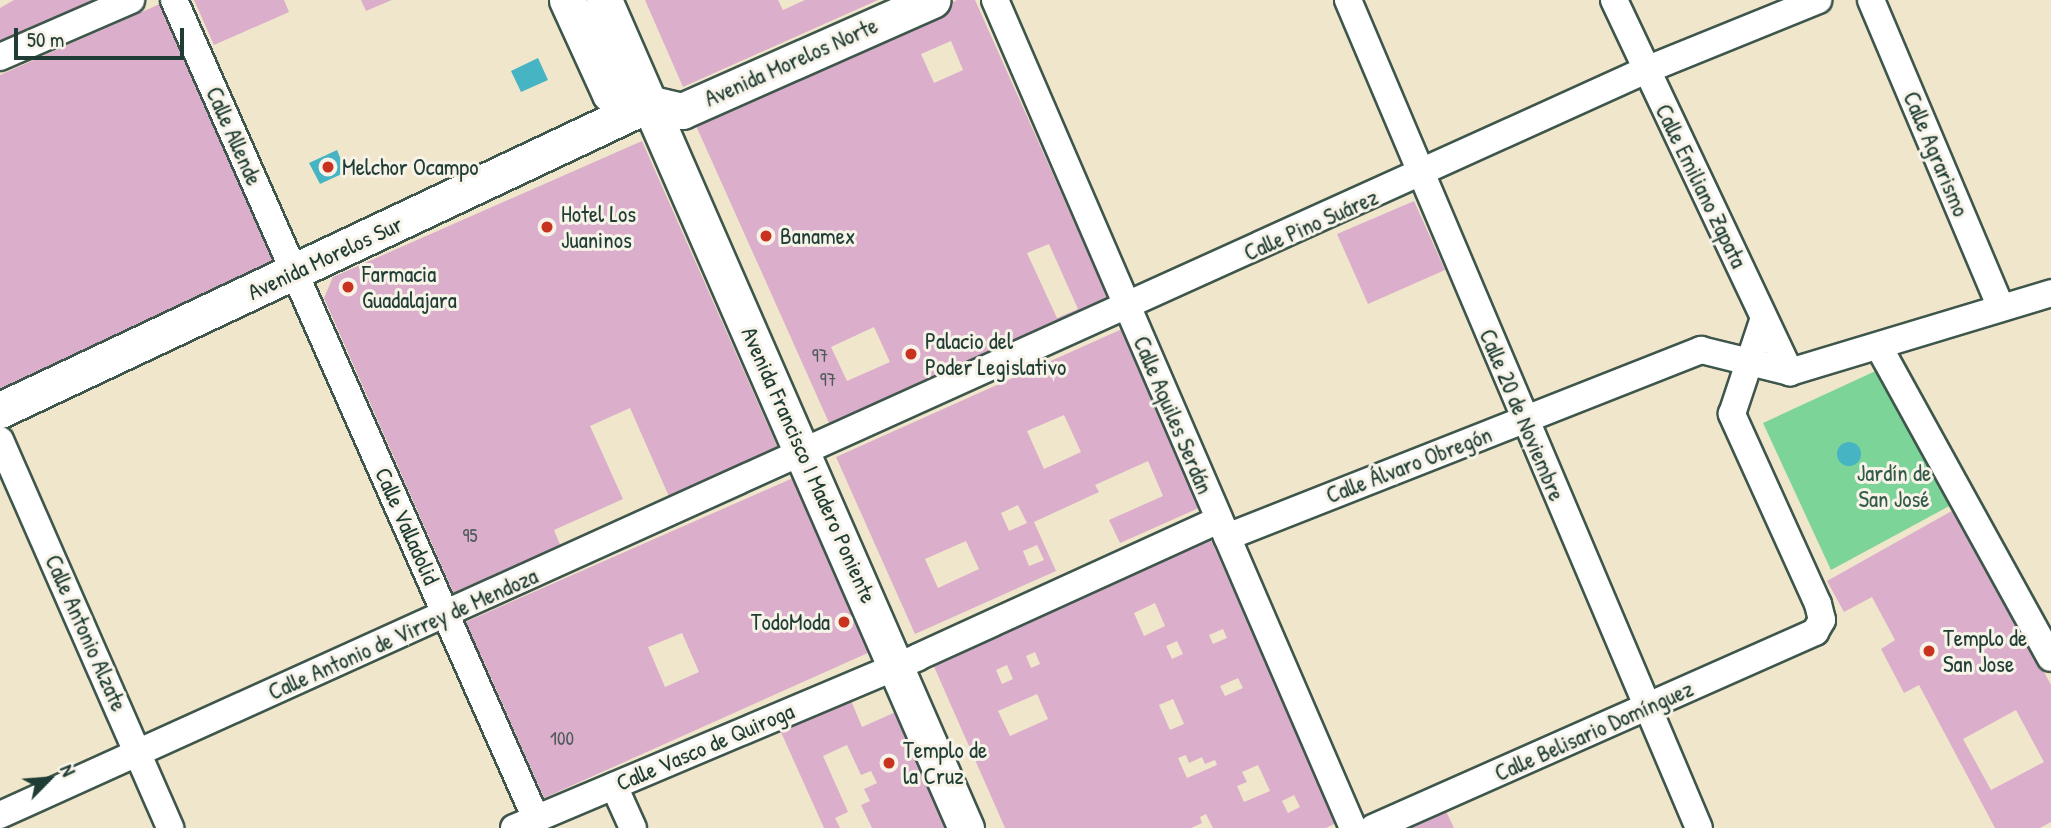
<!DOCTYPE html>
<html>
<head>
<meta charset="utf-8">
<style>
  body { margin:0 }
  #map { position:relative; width:2051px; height:828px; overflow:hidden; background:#f0e6cb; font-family:"Patrick Hand",sans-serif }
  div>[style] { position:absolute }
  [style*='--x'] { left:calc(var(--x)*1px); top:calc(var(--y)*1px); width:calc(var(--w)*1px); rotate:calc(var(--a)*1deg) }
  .green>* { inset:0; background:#7cd499 }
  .water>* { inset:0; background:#46b4c2 }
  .round { border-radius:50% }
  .building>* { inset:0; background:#dbafcb }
  .roads { filter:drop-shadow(2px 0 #3e564b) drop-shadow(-2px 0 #3e564b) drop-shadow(0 2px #3e564b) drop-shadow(0 -2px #3e564b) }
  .minor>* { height:26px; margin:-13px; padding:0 13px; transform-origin:13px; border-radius:13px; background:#fff }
  .major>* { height:35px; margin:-17.5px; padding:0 17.5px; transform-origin:17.5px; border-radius:17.5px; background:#fff }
  .dots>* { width:19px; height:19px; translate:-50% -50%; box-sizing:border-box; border:4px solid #f7f3e8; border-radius:50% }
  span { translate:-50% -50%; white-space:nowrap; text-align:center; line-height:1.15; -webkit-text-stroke:6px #f7f3e8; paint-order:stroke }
  .number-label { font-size:19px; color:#4e5a5a }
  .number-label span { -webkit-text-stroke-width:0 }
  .street-label { font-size:23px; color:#1f3d34 }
  .poi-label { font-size:23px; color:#1f3d34 }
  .left { translate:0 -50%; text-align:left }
  .right { translate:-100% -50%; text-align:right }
  .park-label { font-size:23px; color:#325b48 }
  .north { position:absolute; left:14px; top:744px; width:70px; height:70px; -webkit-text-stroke:5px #f7f3e8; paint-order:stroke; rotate:65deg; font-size:19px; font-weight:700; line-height:28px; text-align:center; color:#1f3d34 }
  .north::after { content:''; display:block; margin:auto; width:24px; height:32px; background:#1f3d34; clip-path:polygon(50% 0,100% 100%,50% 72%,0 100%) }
  .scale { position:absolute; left:14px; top:28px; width:170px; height:32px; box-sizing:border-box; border:4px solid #1f3d34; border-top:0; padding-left:9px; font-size:21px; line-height:24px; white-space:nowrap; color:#1f3d34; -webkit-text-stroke:5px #f7f3e8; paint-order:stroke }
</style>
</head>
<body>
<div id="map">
  <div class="green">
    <div style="clip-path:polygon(1882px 368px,1953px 504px,1831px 570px,1763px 423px)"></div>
  </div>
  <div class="water">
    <div style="clip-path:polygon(538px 58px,548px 80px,521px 92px,511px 71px)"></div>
    <div style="clip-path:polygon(337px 150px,346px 172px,320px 184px,309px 163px)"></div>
    <div class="round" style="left:1837px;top:442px;width:24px;height:24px"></div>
  </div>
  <div class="building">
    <div style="clip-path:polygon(14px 0,98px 0,0 43px,0 8px)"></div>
    <div style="clip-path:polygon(194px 0,284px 0,289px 12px,214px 45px)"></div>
    <div style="clip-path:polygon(361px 0,392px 0,366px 11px)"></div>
    <div style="clip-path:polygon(645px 0,778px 0,783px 10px,805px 0,878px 0,683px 87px)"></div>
    <div style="clip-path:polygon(evenodd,957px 0,975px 0,1109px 300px,830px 425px,693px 119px,957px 0,951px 41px,963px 70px,934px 83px,921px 54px,951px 41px,957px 0,1049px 244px,1078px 309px,1057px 318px,1027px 253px,1049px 244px,957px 0,874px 327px,890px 362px,847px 381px,831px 347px,874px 327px)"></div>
    <div style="clip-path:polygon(162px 3px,282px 271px,0 391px,0 75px)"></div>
    <div style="clip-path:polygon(642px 141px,780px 453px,671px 501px,630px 408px,590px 426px,623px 499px,554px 530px,561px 547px,454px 594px,324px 298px,333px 277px)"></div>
    <div style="clip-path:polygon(1414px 201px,1445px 270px,1368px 304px,1337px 234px)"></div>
    <div style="clip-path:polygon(evenodd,1122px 329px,1201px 507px,1120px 543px,1109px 520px,1163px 496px,1148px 461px,1095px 485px,1099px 492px,1034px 522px,1056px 571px,915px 634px,836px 457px,1122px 329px,1064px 415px,1081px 452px,1044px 469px,1027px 431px,1064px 415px,1122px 329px,1018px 505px,1027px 523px,1009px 531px,1001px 513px,1018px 505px,1122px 329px,966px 541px,979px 569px,938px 588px,925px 559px,966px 541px,1122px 329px,1037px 545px,1044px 560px,1029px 566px,1023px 551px,1037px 545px)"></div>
    <div style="clip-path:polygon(evenodd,793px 478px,870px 652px,544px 798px,481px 655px,475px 657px,461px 624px,793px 478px,682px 633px,699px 672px,665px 687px,648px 647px,682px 633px)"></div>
    <div style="clip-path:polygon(evenodd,1957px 508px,2051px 685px,2051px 822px,2040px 828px,1995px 828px,1919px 685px,1904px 693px,1881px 649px,1895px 640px,1872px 597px,1844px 612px,1827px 581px,1957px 508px,2016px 710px,2044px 762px,1991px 790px,1963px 739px,2016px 710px)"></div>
    <div style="clip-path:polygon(evenodd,1211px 540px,1338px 822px,1326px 828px,1213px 828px,1206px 814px,1200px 817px,1202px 823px,1191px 828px,1005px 828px,932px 662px,1211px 540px,1155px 603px,1165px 626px,1144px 636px,1134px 613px,1155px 603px,1211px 540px,1223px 629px,1227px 638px,1213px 644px,1209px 635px,1223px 629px,1211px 540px,1177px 641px,1183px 654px,1172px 659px,1166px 646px,1177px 641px,1211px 540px,1035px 652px,1040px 664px,1031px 668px,1026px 656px,1035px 652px,1211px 540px,1007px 665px,1013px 679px,1002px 684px,996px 670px,1007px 665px,1211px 540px,1238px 678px,1243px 688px,1225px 696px,1220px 686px,1238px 678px,1211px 540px,1037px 694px,1048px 719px,1010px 736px,998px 711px,1037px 694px,1211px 540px,1173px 699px,1184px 724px,1170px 730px,1159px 705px,1173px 699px,1211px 540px,1186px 755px,1189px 763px,1202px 757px,1205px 764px,1215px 760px,1217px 765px,1187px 778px,1178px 758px,1186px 755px,1211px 540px,1258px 765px,1270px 791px,1244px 802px,1237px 786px,1247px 782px,1242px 772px,1258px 765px,1211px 540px,1294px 795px,1300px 807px,1288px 813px,1282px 801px,1294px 795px)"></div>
    <div style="clip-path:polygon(850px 698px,862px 727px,898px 711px,951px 828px,872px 828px,861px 805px,870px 801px,864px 789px,877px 783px,871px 771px,861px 775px,847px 745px,823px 756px,848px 812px,835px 818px,840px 828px,824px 828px,780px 730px)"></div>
    <div style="clip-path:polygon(1446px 811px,1454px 828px,1410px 828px)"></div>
  </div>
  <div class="roads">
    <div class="minor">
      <div style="--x:174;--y:0;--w:895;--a:66.15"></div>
      <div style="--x:995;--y:0;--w:902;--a:66.62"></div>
      <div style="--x:1348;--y:0;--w:899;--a:67.03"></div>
      <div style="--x:1614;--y:0;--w:412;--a:64.7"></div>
      <div style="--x:1871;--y:0;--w:334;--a:67.1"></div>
      <div style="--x:0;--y:57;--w:143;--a:-23.5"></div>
      <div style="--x:1879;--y:347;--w:355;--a:61.1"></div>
      <div style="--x:0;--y:440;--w:424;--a:66.3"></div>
      <div style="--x:1227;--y:537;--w:510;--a:-21.53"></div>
      <div style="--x:1701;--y:350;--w:92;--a:13.9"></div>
      <div style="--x:1790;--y:372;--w:273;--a:-16.8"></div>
      <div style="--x:614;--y:786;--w:46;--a:65.7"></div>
      <div style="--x:0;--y:815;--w:1807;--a:-24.35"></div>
      <div style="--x:1646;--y:70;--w:186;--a:-22.1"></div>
      <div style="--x:514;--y:828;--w:439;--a:-22.9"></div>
      <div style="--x:918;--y:657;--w:330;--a:-24.5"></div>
      <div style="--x:1373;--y:828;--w:484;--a:-23.9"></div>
      <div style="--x:1815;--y:632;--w:14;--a:-60"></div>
      <div style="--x:1822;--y:620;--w:16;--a:-104"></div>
      <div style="--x:1818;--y:604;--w:209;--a:-114.4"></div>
      <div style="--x:1732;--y:414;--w:101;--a:-71.6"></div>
    </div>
    <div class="major">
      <div style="--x:567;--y:0;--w:103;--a:65.4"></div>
      <div style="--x:610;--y:94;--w:74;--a:13.3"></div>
      <div style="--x:682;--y:111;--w:274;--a:-23.9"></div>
      <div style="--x:604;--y:0;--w:904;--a:66.39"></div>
      <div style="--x:0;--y:410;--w:718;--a:-25.24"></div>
    </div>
  </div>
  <div class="dots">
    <div style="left:328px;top:167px;background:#c8321e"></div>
    <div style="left:547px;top:227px;background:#c8321e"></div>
    <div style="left:766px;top:236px;background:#c8321e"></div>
    <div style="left:348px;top:287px;background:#c8321e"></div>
    <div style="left:911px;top:354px;background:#c8321e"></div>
    <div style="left:844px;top:622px;background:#c8321e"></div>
    <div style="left:1929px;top:651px;background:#c8321e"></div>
    <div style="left:889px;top:763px;background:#c8321e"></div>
  </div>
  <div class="number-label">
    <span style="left:820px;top:356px">97</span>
    <span style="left:828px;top:380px">97</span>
    <span style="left:470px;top:536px">95</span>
    <span style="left:562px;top:739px">100</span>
  </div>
  <div class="street-label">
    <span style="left:791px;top:62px;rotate:-24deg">Avenida Morelos Norte</span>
    <span style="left:234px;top:136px;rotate:66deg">Calle Allende</span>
    <span style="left:1936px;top:154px;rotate:67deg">Calle Agrarismo</span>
    <span style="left:1701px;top:186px;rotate:64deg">Calle Emiliano Zapata</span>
    <span style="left:1311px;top:225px;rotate:-24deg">Calle Pino Suárez</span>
    <span style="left:325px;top:258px;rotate:-25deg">Avenida Morelos Sur</span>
    <span style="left:1173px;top:415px;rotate:67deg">Calle Aquiles Serdán</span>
    <span style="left:1522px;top:415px;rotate:67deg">Calle 20 de Noviembre</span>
    <span style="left:809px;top:465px;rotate:66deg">Avenida Francisco I Madero Poniente</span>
    <span style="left:1409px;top:465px;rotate:-21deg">Calle Álvaro Obregón</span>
    <span style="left:407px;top:526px;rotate:66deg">Calle Valladolid</span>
    <span style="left:86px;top:633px;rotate:66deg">Calle Antonio Alzate</span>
    <span style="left:403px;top:634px;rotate:-24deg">Calle Antonio de Virrey de Mendoza</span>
    <span style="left:1594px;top:731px;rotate:-24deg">Calle Belisario Domínguez</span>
    <span style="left:705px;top:747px;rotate:-23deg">Calle Vasco de Quiroga</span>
  </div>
  <div class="poi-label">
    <span class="left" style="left:342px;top:167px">Melchor Ocampo</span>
    <span class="left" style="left:561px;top:227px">Hotel Los<br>Juaninos</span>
    <span class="left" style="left:780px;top:236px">Banamex</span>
    <span class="left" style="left:362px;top:287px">Farmacia<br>Guadalajara</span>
    <span class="left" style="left:925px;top:354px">Palacio del<br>Poder Legislativo</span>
    <span class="right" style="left:830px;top:622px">TodoModa</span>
    <span class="left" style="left:1943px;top:651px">Templo de<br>San Jose</span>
    <span class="left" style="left:903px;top:763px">Templo de<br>la Cruz</span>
  </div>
  <div class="park-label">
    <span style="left:1894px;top:486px">Jardín de<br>San José</span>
  </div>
  <div class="north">N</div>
  <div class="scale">50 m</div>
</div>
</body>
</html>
